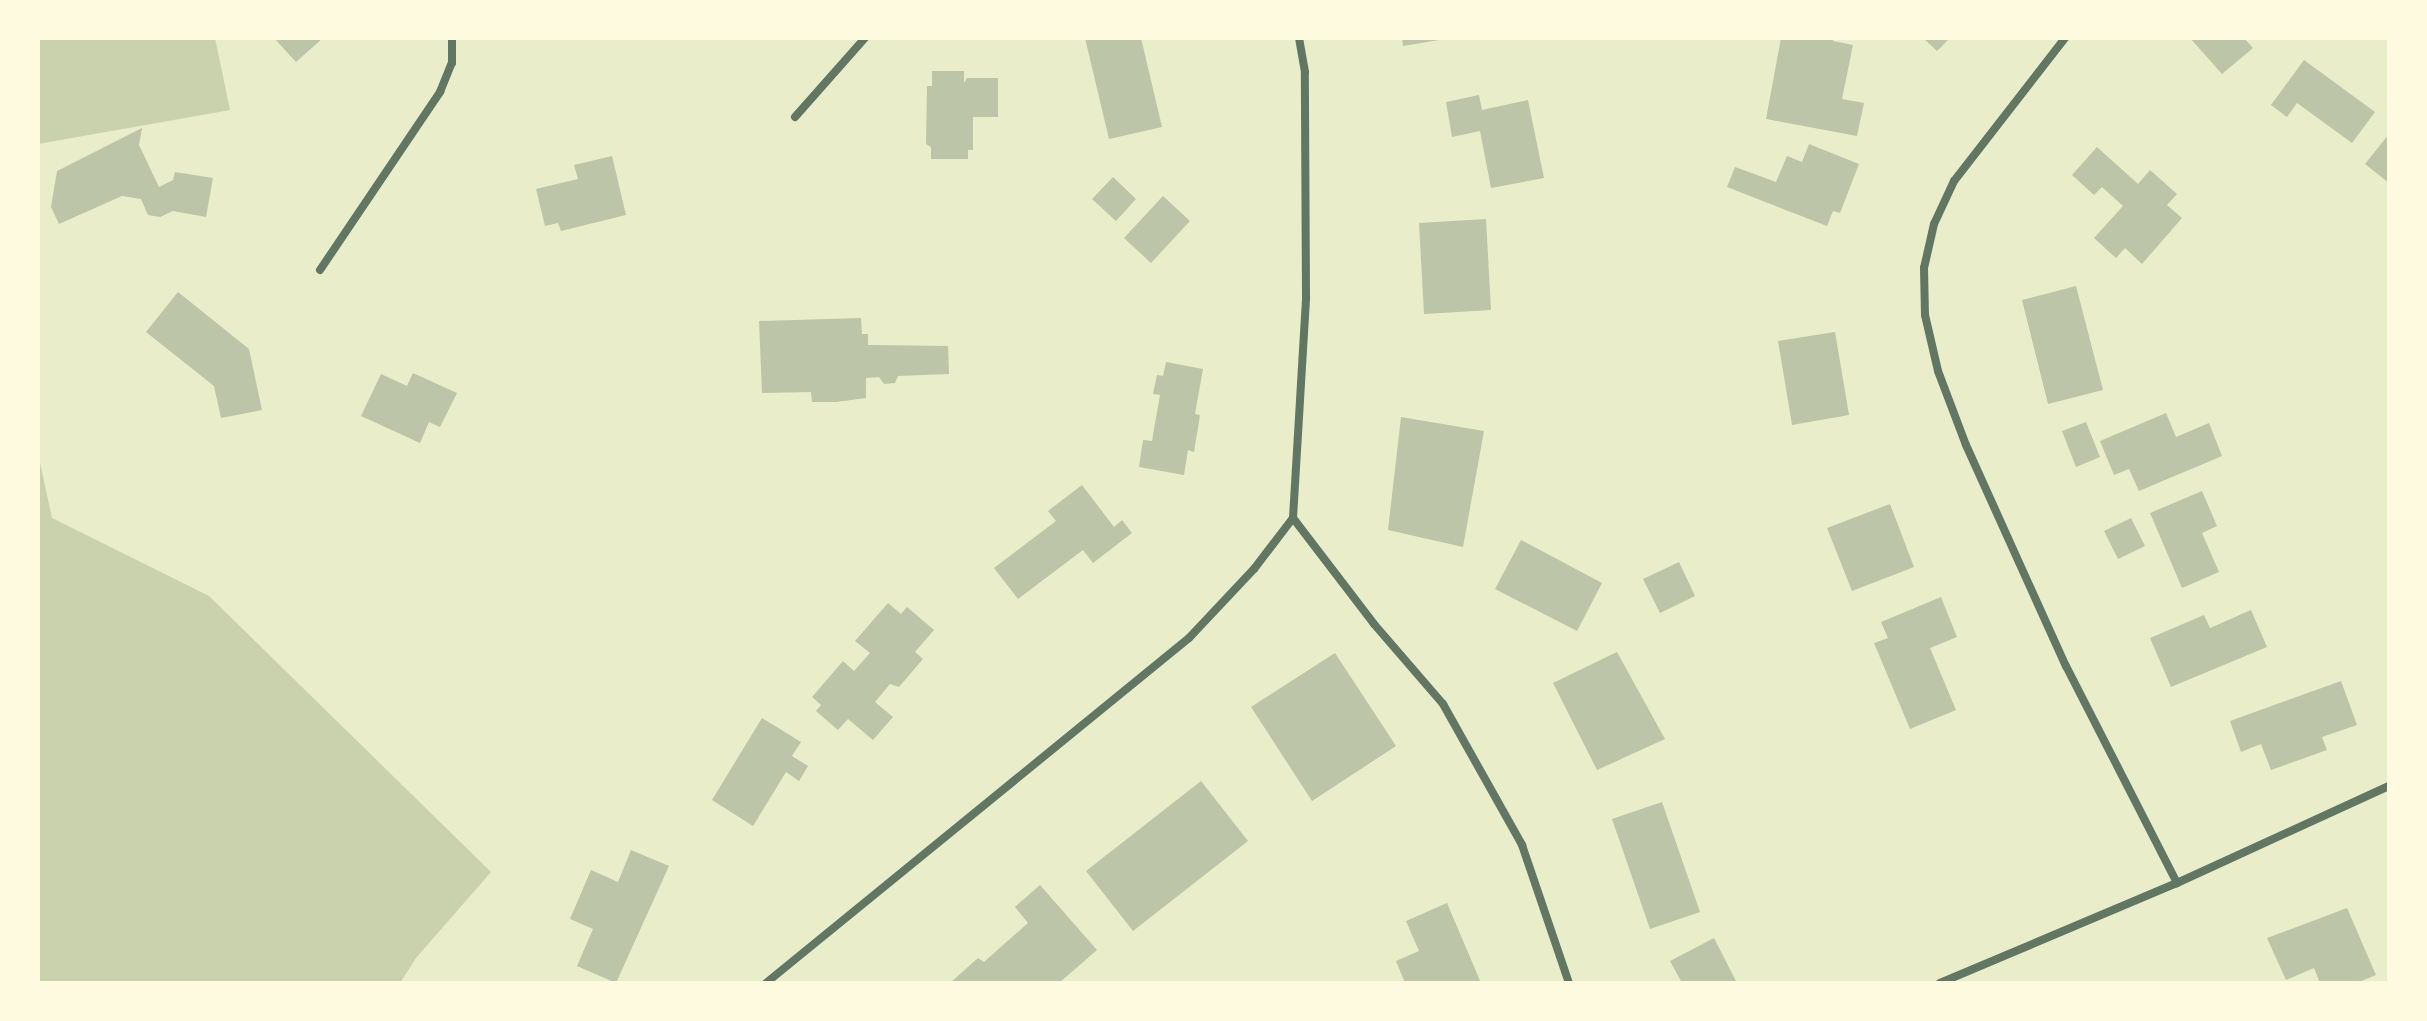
<!DOCTYPE html>
<html>
<head>
<meta charset="utf-8">
<style>
  body { margin:0 }
  #map { position:relative; width:2427px; height:1021px; overflow:hidden; background:#e9edc9; font-family:"Roboto Condensed",sans-serif }
  div>[style] { position:absolute }
  [style*='--x'] { left:calc(var(--x)*1px); top:calc(var(--y)*1px); width:calc(var(--w)*1px); rotate:calc(var(--a)*1deg) }
  .green>* { inset:0; background:#cad2ad }
  .building>* { inset:0; background:#bcc5a7 }
  .minor>* { height:8px; margin:-4px; padding:0 4px; transform-origin:4px; border-radius:4px; background:#617663 }
  span { translate:-50% -50%; white-space:nowrap; text-align:center; line-height:1.15; -webkit-text-stroke:6px #fefae0; paint-order:stroke }
  .frame { position:absolute; inset:0; border:40px solid #fefae0; pointer-events:none }
</style>
</head>
<body>
<div id="map">
  <div class="green">
    <div style="clip-path:polygon(38px 38px,215px 38px,230px 110px,38px 144px)"></div>
    <div style="clip-path:polygon(38px 453px,52px 518px,209px 596px,491px 872px,416px 958px,400px 983px,38px 983px)"></div>
  </div>
  <div class="building">
    <div style="clip-path:polygon(274px 38px,323px 38px,296px 62px)"></div>
    <div style="clip-path:polygon(1085px 38px,1141px 38px,1162px 127px,1109px 139px)"></div>
    <div style="clip-path:polygon(1402px 38px,1439px 38px,1439px 40px,1403px 46px)"></div>
    <div style="clip-path:polygon(1781px 38px,1834px 38px,1833px 41px,1853px 45px,1842px 99px,1864px 103px,1857px 136px,1766px 119px)"></div>
    <div style="clip-path:polygon(1923px 38px,1950px 38px,1937px 51px)"></div>
    <div style="clip-path:polygon(2190px 38px,2244px 38px,2253px 48px,2222px 74px)"></div>
    <div style="clip-path:polygon(2304px 60px,2375px 112px,2352px 143px,2297px 103px,2287px 117px,2271px 105px)"></div>
    <div style="clip-path:polygon(932px 71px,964px 71px,964px 83px,967px 78px,998px 78px,998px 117px,973px 117px,973px 150px,968px 150px,968px 159px,931px 159px,931px 147px,926px 144px,927px 86px,932px 86px)"></div>
    <div style="clip-path:polygon(1479px 95px,1482px 110px,1528px 100px,1544px 178px,1491px 188px,1480px 131px,1452px 137px,1446px 102px)"></div>
    <div style="clip-path:polygon(142px 128px,139px 145px,159px 187px,173px 180px,175px 172px,213px 178px,206px 217px,173px 211px,160px 217px,148px 215px,141px 199px,122px 196px,59px 224px,51px 207px,57px 171px)"></div>
    <div style="clip-path:polygon(2389px 134px,2389px 183px,2365px 164px)"></div>
    <div style="clip-path:polygon(1809px 144px,1859px 164px,1840px 213px,1833px 211px,1827px 226px,1727px 187px,1735px 167px,1776px 182px,1787px 156px,1802px 162px)"></div>
    <div style="clip-path:polygon(2097px 147px,2138px 184px,2150px 170px,2177px 194px,2167px 205px,2182px 218px,2142px 264px,2125px 248px,2116px 258px,2094px 238px,2123px 206px,2102px 187px,2094px 195px,2072px 175px)"></div>
    <div style="clip-path:polygon(612px 156px,626px 215px,561px 231px,558px 223px,545px 226px,536px 189px,578px 179px,574px 165px)"></div>
    <div style="clip-path:polygon(1113px 177px,1136px 199px,1116px 221px,1092px 199px)"></div>
    <div style="clip-path:polygon(1163px 196px,1190px 221px,1151px 263px,1124px 238px)"></div>
    <div style="clip-path:polygon(1486px 219px,1491px 310px,1424px 314px,1419px 223px)"></div>
    <div style="clip-path:polygon(2076px 286px,2103px 390px,2048px 404px,2022px 300px)"></div>
    <div style="clip-path:polygon(178px 292px,249px 349px,262px 410px,221px 418px,214px 386px,146px 332px)"></div>
    <div style="clip-path:polygon(861px 318px,862px 334px,868px 334px,868px 345px,948px 346px,949px 374px,898px 376px,895px 383px,884px 384px,879px 377px,866px 378px,866px 398px,836px 402px,812px 402px,811px 392px,762px 393px,759px 321px)"></div>
    <div style="clip-path:polygon(1835px 332px,1849px 415px,1792px 425px,1778px 341px)"></div>
    <div style="clip-path:polygon(1166px 362px,1203px 369px,1195px 414px,1200px 415px,1194px 452px,1188px 450px,1184px 475px,1139px 467px,1143px 440px,1152px 441px,1160px 395px,1153px 394px,1157px 375px,1163px 376px)"></div>
    <div style="clip-path:polygon(413px 373px,457px 393px,440px 427px,429px 422px,420px 443px,361px 416px,381px 374px,407px 386px)"></div>
    <div style="clip-path:polygon(2166px 413px,2176px 437px,2209px 423px,2222px 456px,2139px 491px,2129px 469px,2114px 475px,2100px 441px)"></div>
    <div style="clip-path:polygon(1401px 417px,1484px 431px,1463px 547px,1388px 530px)"></div>
    <div style="clip-path:polygon(2086px 422px,2100px 457px,2076px 467px,2062px 431px)"></div>
    <div style="clip-path:polygon(1082px 485px,1114px 527px,1122px 520px,1132px 533px,1093px 563px,1083px 550px,1018px 599px,994px 568px,1056px 521px,1048px 511px)"></div>
    <div style="clip-path:polygon(2202px 491px,2217px 526px,2202px 533px,2219px 572px,2182px 588px,2150px 513px)"></div>
    <div style="clip-path:polygon(1890px 504px,1914px 567px,1852px 591px,1827px 528px)"></div>
    <div style="clip-path:polygon(2131px 518px,2145px 546px,2118px 559px,2104px 531px)"></div>
    <div style="clip-path:polygon(1521px 540px,1602px 583px,1577px 631px,1495px 589px)"></div>
    <div style="clip-path:polygon(1679px 562px,1695px 596px,1660px 613px,1643px 579px)"></div>
    <div style="clip-path:polygon(1941px 597px,1957px 637px,1930px 648px,1956px 710px,1910px 729px,1874px 643px,1888px 638px,1881px 622px)"></div>
    <div style="clip-path:polygon(888px 603px,901px 614px,907px 607px,934px 630px,915px 652px,923px 659px,899px 687px,890px 684px,875px 702px,893px 717px,873px 740px,848px 719px,838px 730px,816px 711px,821px 705px,812px 697px,843px 661px,854px 671px,870px 653px,855px 641px)"></div>
    <div style="clip-path:polygon(2251px 610px,2267px 647px,2171px 687px,2150px 638px,2204px 615px,2210px 628px)"></div>
    <div style="clip-path:polygon(1617px 652px,1665px 739px,1597px 770px,1553px 683px)"></div>
    <div style="clip-path:polygon(1335px 653px,1396px 746px,1312px 801px,1251px 707px)"></div>
    <div style="clip-path:polygon(2341px 681px,2357px 725px,2322px 737px,2327px 750px,2271px 770px,2261px 744px,2241px 752px,2230px 721px)"></div>
    <div style="clip-path:polygon(762px 718px,801px 742px,792px 756px,808px 766px,799px 781px,786px 772px,753px 826px,712px 800px)"></div>
    <div style="clip-path:polygon(1201px 781px,1248px 841px,1133px 931px,1086px 871px)"></div>
    <div style="clip-path:polygon(1662px 802px,1700px 912px,1650px 929px,1612px 819px)"></div>
    <div style="clip-path:polygon(631px 850px,669px 866px,616px 983px,577px 966px,593px 929px,570px 919px,591px 870px,618px 882px)"></div>
    <div style="clip-path:polygon(1040px 885px,1097px 950px,1059px 983px,950px 983px,978px 958px,984px 962px,1028px 923px,1015px 907px)"></div>
    <div style="clip-path:polygon(1447px 903px,1481px 983px,1405px 983px,1396px 961px,1419px 951px,1406px 921px)"></div>
    <div style="clip-path:polygon(2347px 908px,2376px 975px,2356px 983px,2320px 983px,2314px 968px,2286px 980px,2267px 938px)"></div>
    <div style="clip-path:polygon(1714px 938px,1737px 983px,1682px 983px,1670px 961px)"></div>
  </div>
  <div class="minor">
    <div style="--x:2065;--y:38;--w:181;--a:127.8"></div>
    <div style="--x:1954;--y:181;--w:47;--a:114.9"></div>
    <div style="--x:1934;--y:224;--w:45;--a:102.8"></div>
    <div style="--x:1924;--y:268;--w:47;--a:88.8"></div>
    <div style="--x:1925;--y:315;--w:57;--a:76.9"></div>
    <div style="--x:1938;--y:371;--w:79;--a:69.3"></div>
    <div style="--x:1966;--y:445;--w:243;--a:65.7"></div>
    <div style="--x:2066;--y:666;--w:244;--a:62.9"></div>
    <div style="--x:795;--y:117;--w:106;--a:-48.5"></div>
    <div style="--x:320;--y:270;--w:215;--a:-56"></div>
    <div style="--x:440;--y:92;--w:31;--a:-68"></div>
    <div style="--x:452;--y:63;--w:25;--a:-90"></div>
    <div style="--x:1293;--y:518;--w:133;--a:52.6"></div>
    <div style="--x:1374;--y:624;--w:106;--a:49.2"></div>
    <div style="--x:1443;--y:704;--w:162;--a:60.7"></div>
    <div style="--x:1522;--y:845;--w:146;--a:71.2"></div>
    <div style="--x:766;--y:983;--w:546;--a:-39.2"></div>
    <div style="--x:1189;--y:638;--w:95;--a:-46.7"></div>
    <div style="--x:1254;--y:569;--w:64;--a:-52.6"></div>
    <div style="--x:1293;--y:518;--w:221;--a:-86.6"></div>
    <div style="--x:1306;--y:297;--w:225;--a:-90.3"></div>
    <div style="--x:1305;--y:72;--w:35;--a:-100"></div>
    <div style="--x:1940;--y:983;--w:257;--a:-22.9"></div>
    <div style="--x:2177;--y:883;--w:233;--a:-24.6"></div>
  </div>
  <div class="frame"></div>
</div>
</body>
</html>
